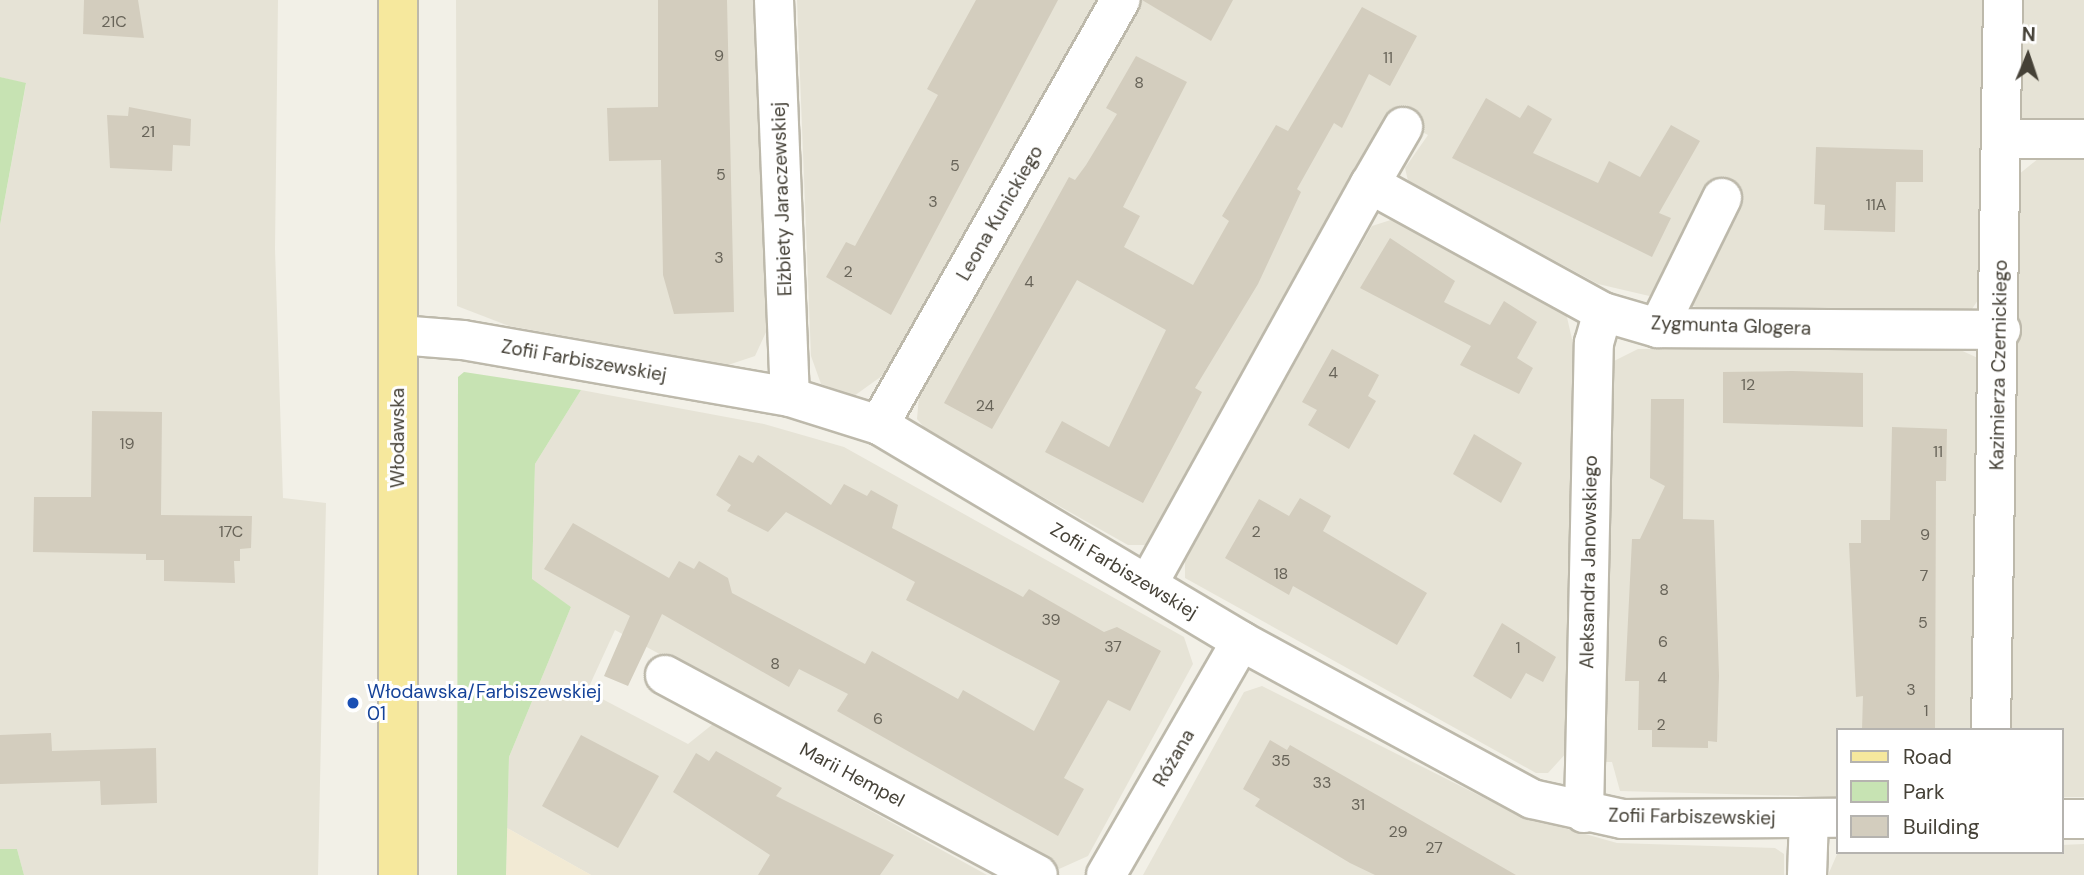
<!DOCTYPE html>
<html>
<head>
<meta charset="utf-8">
<style>
  body { margin:0 }
  #map { position:relative; width:2084px; height:875px; overflow:hidden; background:#f2f0e7; font-family:"DM Sans",sans-serif }
  div>[style] { position:absolute }
  [style*='--x'] { left:calc(var(--x)*1px); top:calc(var(--y)*1px); width:calc(var(--w)*1px); rotate:calc(var(--a)*1deg) }
  .residential>* { inset:0; background:#e6e3d6 }
  .commercial>* { inset:0; background:#f2ead4 }
  .green>* { inset:0; background:#c7e3b3 }
  .building>* { inset:0; background:#d3cdbe }
  .roads { filter:drop-shadow(2px 0 #bdb9ab) drop-shadow(-2px 0 #bdb9ab) drop-shadow(0 2px #bdb9ab) drop-shadow(0 -2px #bdb9ab) }
  .minor>* { height:38px; margin:-19px; padding:0 19px; transform-origin:19px; border-radius:19px; background:#fff }
  .major>* { height:38px; margin:-19px; padding:0 19px; transform-origin:19px; border-radius:19px; background:#f6e89d }
  .dots>* { width:19px; height:19px; translate:-50% -50%; box-sizing:border-box; border:4px solid #fff; border-radius:50% }
  span { translate:-50% -50%; white-space:nowrap; text-align:center; line-height:1.15; -webkit-text-stroke:6px #fff; paint-order:stroke }
  .number-label { font-size:16px; color:#686459 }
  .number-label span { -webkit-text-stroke-width:0 }
  .street-label { font-size:19px; color:#454137 }
  .transit-label { font-size:19px; color:#164399 }
  .left { translate:0 -50%; text-align:left }
  .legend { position:absolute; left:1836px; top:728px; width:228px; height:126px; box-sizing:border-box; background:#fff; border:2px solid #b5b3af; margin:0; padding:9px 12px; list-style:none; font-size:21px; color:#454137 }
  .legend li { display:flex; align-items:center; gap:14px; height:35px }
  .legend b { width:35px; border:2px solid #b5b3af }
  .north { position:absolute; left:1993px; top:21px; width:70px; height:70px; -webkit-text-stroke:5px #fff; paint-order:stroke; rotate:2deg; font-size:19px; font-weight:700; line-height:28px; text-align:center; color:#454137 }
  .north::after { content:''; display:block; margin:auto; width:24px; height:32px; background:#454137; clip-path:polygon(50% 0,100% 100%,50% 72%,0 100%) }
</style>
</head>
<body>
<div id="map">
  <div class="residential">
    <div style="clip-path:polygon(0 0,278px 0,275px 249px,283px 498px,326px 503px,318px 875px,24px 875px,17px 849px,0 849px,0 225px,26px 84px,0 77px)"></div>
    <div style="clip-path:polygon(456px 0,753px 0,767px 330px,755px 356px,728px 365px,509px 326px,457px 306px)"></div>
    <div style="clip-path:polygon(797px 0,1104px 0,893px 378px,886px 373px,854px 396px,821px 384px,811px 356px)"></div>
    <div style="clip-path:polygon(1135px 0,1984px 0,1980px 297px,1968px 315px,1965px 310px,1705px 309px,1598px 284px,1408px 181px,1405px 168px,1428px 135px,1391px 116px,1150px 545px,1128px 545px,928px 432px,917px 419px,919px 396px,913px 392px)"></div>
    <div style="clip-path:polygon(2014px 0,2084px 0,2084px 132px,2018px 125px)"></div>
    <div style="clip-path:polygon(2039px 158px,2084px 158px,2084px 797px,2061px 797px,2061px 730px,2006px 730px,2018px 175px)"></div>
    <div style="clip-path:polygon(1400px 217px,1566px 313px,1572px 339px,1579px 339px,1569px 750px,1548px 773px,1536px 773px,1185px 578px,1185px 559px,1372px 226px)"></div>
    <div style="clip-path:polygon(1956px 348px,1980px 359px,1975px 730px,1837px 730px,1837px 797px,1620px 791px,1612px 762px,1603px 762px,1606px 371px,1614px 361px,1638px 349px)"></div>
    <div style="clip-path:polygon(581px 390px,764px 424px,844px 447px,1184px 637px,1193px 664px,1088px 856px,1059px 869px,615px 630px,587px 691px,688px 744px,713px 724px,987px 875px,591px 875px,507px 828px,509px 757px,571px 607px,532px 580px,535px 464px)"></div>
    <div style="clip-path:polygon(1262px 686px,1518px 815px,1617px 843px,1775px 848px,1784px 854px,1784px 875px,1143px 875px,1244px 692px)"></div>
    <div style="clip-path:polygon(2084px 844px,2084px 875px,1828px 875px,1838px 852px,2061px 852px,2061px 845px)"></div>
  </div>
  <div class="commercial">
    <div style="clip-path:polygon(507px 828px,591px 875px,506px 875px)"></div>
  </div>
  <div class="green">
    <div style="clip-path:polygon(0 77px,26px 83px,0 225px)"></div>
    <div style="clip-path:polygon(464px 372px,581px 390px,535px 464px,532px 579px,571px 607px,509px 757px,506px 875px,457px 875px,458px 377px)"></div>
    <div style="clip-path:polygon(0 849px,17px 849px,24px 875px,0 875px)"></div>
  </div>
  <div class="building">
    <div style="clip-path:polygon(84px 0,138px 0,144px 38px,83px 34px)"></div>
    <div style="clip-path:polygon(658px 0,727px 0,734px 312px,674px 314px,663px 275px,661px 160px,609px 161px,607px 108px,658px 107px)"></div>
    <div style="clip-path:polygon(976px 0,1058px 0,891px 315px,826px 277px,846px 242px,855px 246px,938px 95px,927px 89px)"></div>
    <div style="clip-path:polygon(1142px 0,1233px 0,1211px 41px)"></div>
    <div style="clip-path:polygon(1362px 7px,1417px 36px,1390px 86px,1369px 74px,1342px 128px,1334px 123px,1297px 189px,1301px 192px,1258px 284px,1195px 388px,1202px 392px,1143px 503px,1045px 452px,1062px 421px,1109px 447px,1166px 330px,1077px 280px,992px 429px,944px 403px,1069px 177px,1075px 180px,1086px 165px,1117px 114px,1106px 108px,1136px 56px,1187px 82px,1123px 207px,1140px 216px,1124px 247px,1193px 285px,1229px 221px,1222px 216px,1276px 125px,1288px 131px)"></div>
    <div style="clip-path:polygon(1486px 98px,1520px 118px,1528px 105px,1552px 119px,1533px 153px,1598px 183px,1609px 161px,1640px 177px,1671px 125px,1700px 141px,1659px 213px,1671px 218px,1652px 257px,1452px 158px)"></div>
    <div style="clip-path:polygon(129px 107px,191px 119px,190px 146px,173px 145px,172px 171px,110px 168px,107px 115px,128px 116px)"></div>
    <div style="clip-path:polygon(1816px 147px,1923px 150px,1923px 182px,1896px 182px,1895px 232px,1824px 230px,1825px 205px,1814px 204px)"></div>
    <div style="clip-path:polygon(1390px 238px,1455px 281px,1444px 302px,1490px 325px,1504px 301px,1537px 322px,1517px 358px,1533px 368px,1519px 394px,1460px 365px,1471px 346px,1360px 288px)"></div>
    <div style="clip-path:polygon(1332px 349px,1379px 375px,1368px 396px,1376px 401px,1349px 449px,1308px 425px,1317px 410px,1302px 402px)"></div>
    <div style="clip-path:polygon(1792px 371px,1863px 373px,1863px 427px,1723px 423px,1723px 372px)"></div>
    <div style="clip-path:polygon(1651px 399px,1684px 399px,1683px 519px,1714px 520px,1719px 676px,1717px 742px,1708px 741px,1708px 748px,1652px 747px,1652px 730px,1638px 730px,1639px 681px,1625px 681px,1632px 539px,1640px 539px,1665px 486px,1650px 478px)"></div>
    <div style="clip-path:polygon(92px 411px,162px 412px,161px 515px,252px 516px,251px 548px,240px 549px,240px 561px,234px 561px,235px 583px,164px 581px,164px 560px,146px 560px,146px 554px,33px 552px,34px 497px,91px 497px)"></div>
    <div style="clip-path:polygon(1892px 427px,1947px 429px,1946px 481px,1936px 481px,1935px 730px,1862px 730px,1863px 696px,1856px 697px,1849px 543px,1861px 543px,1861px 520px,1890px 520px)"></div>
    <div style="clip-path:polygon(1474px 434px,1522px 463px,1501px 503px,1453px 474px)"></div>
    <div style="clip-path:polygon(739px 455px,753px 463px,758px 455px,831px 505px,844px 484px,867px 496px,871px 490px,898px 505px,892px 528px,1023px 597px,1029px 589px,1104px 632px,1117px 627px,1161px 651px,1130px 711px,1108px 700px,1064px 778px,1084px 789px,1058px 836px,837px 711px,848px 694px,799px 669px,789px 687px,662px 614px,628px 686px,604px 676px,630px 616px,544px 569px,573px 523px,669px 578px,679px 561px,694px 569px,699px 561px,728px 578px,732px 593px,865px 664px,872px 651px,958px 699px,963px 690px,1034px 731px,1060px 681px,906px 600px,915px 582px,786px 512px,768px 532px,727px 511px,731px 505px,716px 495px)"></div>
    <div style="clip-path:polygon(1300px 498px,1331px 516px,1323px 531px,1427px 593px,1397px 645px,1293px 586px,1289px 595px,1225px 558px,1259px 499px,1289px 516px)"></div>
    <div style="clip-path:polygon(1502px 623px,1556px 657px,1543px 682px,1526px 673px,1511px 699px,1473px 676px)"></div>
    <div style="clip-path:polygon(51px 733px,52px 751px,156px 748px,157px 803px,101px 805px,100px 781px,0 784px,0 735px)"></div>
    <div style="clip-path:polygon(581px 735px,659px 776px,618px 848px,542px 806px)"></div>
    <div style="clip-path:polygon(1270px 740px,1287px 750px,1290px 745px,1516px 875px,1375px 875px,1350px 863px,1255px 806px,1260px 799px,1243px 789px)"></div>
    <div style="clip-path:polygon(716px 751px,782px 788px,776px 796px,894px 855px,880px 875px,758px 875px,770px 855px,673px 792px,696px 753px,709px 761px)"></div>
  </div>
  <div class="roads">
    <div class="minor">
      <div style="--x:774;--y:0;--w:397;--a:87.7"></div>
      <div style="--x:2002;--y:139;--w:82;--a:0"></div>
      <div style="--x:1370;--y:184;--w:66;--a:-59.9"></div>
      <div style="--x:1658;--y:328;--w:145;--a:-63.8"></div>
      <div style="--x:399;--y:335;--w:64;--a:4.5"></div>
      <div style="--x:463;--y:340;--w:332;--a:9.9"></div>
      <div style="--x:790;--y:397;--w:93;--a:17.5"></div>
      <div style="--x:879;--y:425;--w:422;--a:30.8"></div>
      <div style="--x:1241;--y:641;--w:331;--a:28.5"></div>
      <div style="--x:1532;--y:799;--w:92;--a:12.5"></div>
      <div style="--x:1622;--y:819;--w:215;--a:-0.3"></div>
      <div style="--x:879;--y:425;--w:489;--a:-60.4"></div>
      <div style="--x:1148;--y:584;--w:457;--a:-61"></div>
      <div style="--x:1370;--y:184;--w:266;--a:28.8"></div>
      <div style="--x:1603;--y:312;--w:57;--a:16.2"></div>
      <div style="--x:1658;--y:328;--w:343;--a:0.3"></div>
      <div style="--x:665;--y:675;--w:423;--a:28.2"></div>
      <div style="--x:1991;--y:730;--w:730;--a:-89.06"></div>
      <div style="--x:1584;--y:813;--w:470;--a:-88.8"></div>
      <div style="--x:1594;--y:343;--w:32;--a:-74"></div>
      <div style="--x:2061;--y:819;--w:23;--a:0"></div>
      <div style="--x:1106;--y:875;--w:270;--a:-60"></div>
      <div style="--x:1807;--y:875;--w:57;--a:-88"></div>
    </div>
    <div class="major">
      <div style="--x:398;--y:875;--w:875;--a:-90"></div>
    </div>
  </div>
  <div class="dots">
    <div style="left:353px;top:703px;background:#1a4fb4"></div>
  </div>
  <div class="number-label">
    <span style="left:114px;top:22px">21C</span>
    <span style="left:719px;top:56px">9</span>
    <span style="left:1388px;top:58px">11</span>
    <span style="left:1139px;top:83px">8</span>
    <span style="left:148px;top:132px">21</span>
    <span style="left:955px;top:166px">5</span>
    <span style="left:721px;top:175px">5</span>
    <span style="left:933px;top:202px">3</span>
    <span style="left:1876px;top:205px">11A</span>
    <span style="left:719px;top:258px">3</span>
    <span style="left:848px;top:272px">2</span>
    <span style="left:1029px;top:282px">4</span>
    <span style="left:1333px;top:373px">4</span>
    <span style="left:1748px;top:385px">12</span>
    <span style="left:985px;top:406px">24</span>
    <span style="left:127px;top:444px">19</span>
    <span style="left:1938px;top:452px">11</span>
    <span style="left:231px;top:532px">17C</span>
    <span style="left:1256px;top:532px">2</span>
    <span style="left:1925px;top:535px">9</span>
    <span style="left:1281px;top:574px">18</span>
    <span style="left:1924px;top:576px">7</span>
    <span style="left:1664px;top:590px">8</span>
    <span style="left:1051px;top:620px">39</span>
    <span style="left:1923px;top:623px">5</span>
    <span style="left:1663px;top:642px">6</span>
    <span style="left:1113px;top:647px">37</span>
    <span style="left:1518px;top:648px">1</span>
    <span style="left:775px;top:664px">8</span>
    <span style="left:1662px;top:678px">4</span>
    <span style="left:1911px;top:690px">3</span>
    <span style="left:1926px;top:711px">1</span>
    <span style="left:878px;top:719px">6</span>
    <span style="left:1661px;top:725px">2</span>
    <span style="left:1281px;top:761px">35</span>
    <span style="left:1322px;top:783px">33</span>
    <span style="left:1358px;top:805px">31</span>
    <span style="left:1398px;top:832px">29</span>
    <span style="left:1434px;top:848px">27</span>
  </div>
  <div class="street-label">
    <span style="left:782px;top:199px;rotate:-92deg">Elżbiety Jaraczewskiej</span>
    <span style="left:1000px;top:213px;rotate:-60deg">Leona Kunickiego</span>
    <span style="left:1731px;top:326px;rotate:2deg">Zygmunta Glogera</span>
    <span style="left:584px;top:361px;rotate:10deg">Zofii Farbiszewskiej</span>
    <span style="left:1999px;top:365px;rotate:-89deg">Kazimierza Czernickiego</span>
    <span style="left:398px;top:438px;rotate:-90deg">Włodawska</span>
    <span style="left:1589px;top:562px;rotate:-89deg">Aleksandra Janowskiego</span>
    <span style="left:1124px;top:571px;rotate:31deg">Zofii Farbiszewskiej</span>
    <span style="left:1174px;top:758px;rotate:-60deg">Różana</span>
    <span style="left:852px;top:775px;rotate:28deg">Marii Hempel</span>
    <span style="left:1692px;top:817px;rotate:1deg">Zofii Farbiszewskiej</span>
  </div>
  <div class="transit-label">
    <span class="left" style="left:367px;top:703px">Włodawska/Farbiszewskiej<br>01</span>
  </div>
  <ul class="legend">
  <li><b style="height:9px;background:#f6e89d"></b>Road</li>
  <li><b style="height:19px;background:#c7e3b3"></b>Park</li>
  <li><b style="height:19px;background:#d3cdbe"></b>Building</li>
  </ul>
  <div class="north">N</div>
</div>
</body>
</html>
